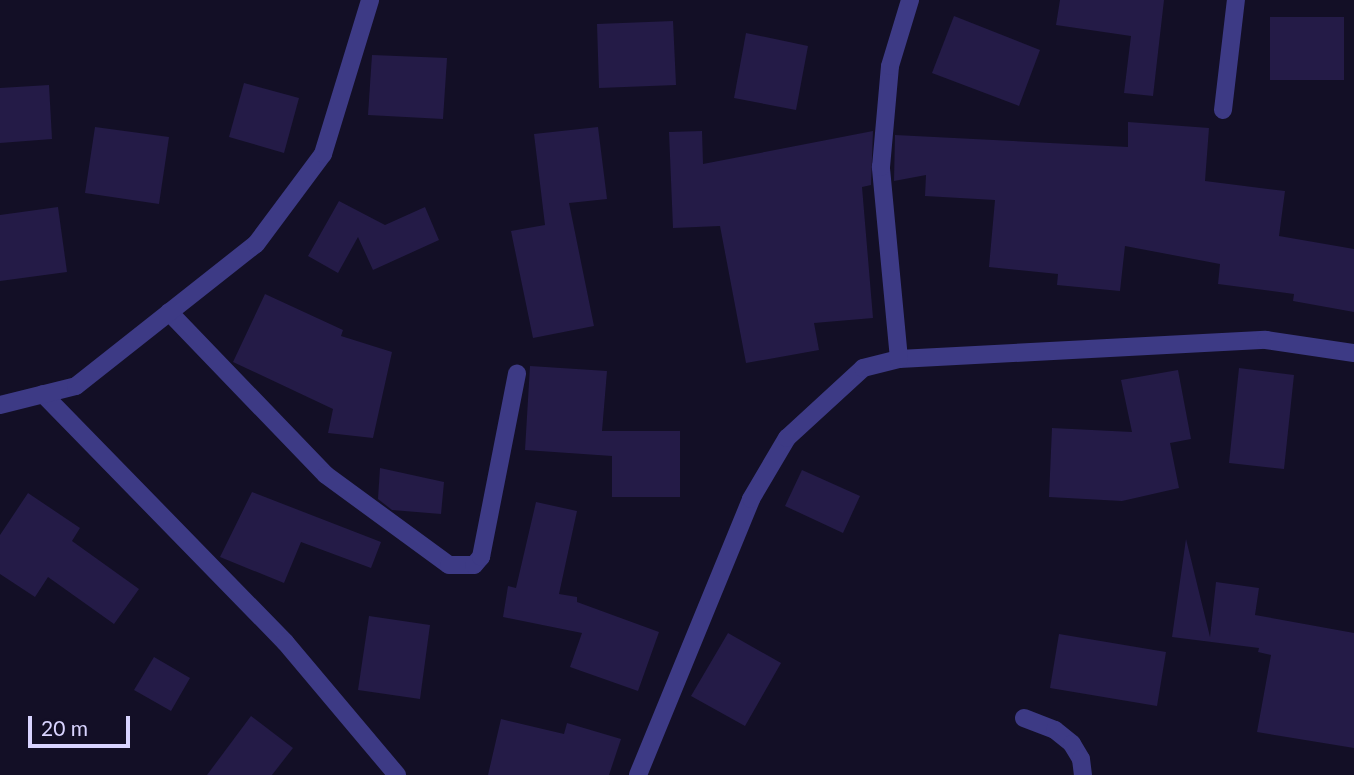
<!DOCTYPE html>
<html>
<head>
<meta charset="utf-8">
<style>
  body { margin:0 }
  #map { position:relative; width:1354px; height:775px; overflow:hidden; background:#130f26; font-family:Lato,sans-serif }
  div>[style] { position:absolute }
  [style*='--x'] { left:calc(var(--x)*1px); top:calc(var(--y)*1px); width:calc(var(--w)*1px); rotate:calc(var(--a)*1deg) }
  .building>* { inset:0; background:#241b47 }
  .minor>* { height:18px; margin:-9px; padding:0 9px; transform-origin:9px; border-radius:9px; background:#3d3a85 }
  span { translate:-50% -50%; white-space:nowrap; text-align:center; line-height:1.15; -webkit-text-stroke:6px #130f26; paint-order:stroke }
  .scale { position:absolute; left:28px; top:716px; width:102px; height:32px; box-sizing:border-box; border:4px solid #d9d4ff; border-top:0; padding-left:9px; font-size:21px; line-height:24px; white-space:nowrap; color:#d9d4ff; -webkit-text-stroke:5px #130f26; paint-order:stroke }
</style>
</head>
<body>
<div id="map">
  <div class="building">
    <div style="clip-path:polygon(1060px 0,1164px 0,1153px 96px,1124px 93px,1131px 36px,1056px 25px)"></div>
    <div style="clip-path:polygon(954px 16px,1040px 50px,1019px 106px,932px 73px)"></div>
    <div style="clip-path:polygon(1270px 17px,1344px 17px,1344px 80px,1270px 80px)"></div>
    <div style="clip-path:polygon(673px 21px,676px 85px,599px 88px,597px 24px)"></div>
    <div style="clip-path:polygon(746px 33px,808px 46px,796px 110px,734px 98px)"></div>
    <div style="clip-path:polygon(372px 55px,447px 58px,443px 119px,368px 115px)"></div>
    <div style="clip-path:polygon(244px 83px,299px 98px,284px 153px,229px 137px)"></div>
    <div style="clip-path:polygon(49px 85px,52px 139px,0 143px,0 88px)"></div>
    <div style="clip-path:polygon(1128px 122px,1209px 128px,1205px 181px,1285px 191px,1279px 236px,1354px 249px,1354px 312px,1293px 301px,1294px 294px,1218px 284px,1220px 264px,1125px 246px,1120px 291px,1057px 285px,1058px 274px,989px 267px,995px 200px,925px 196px,926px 175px,894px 181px,895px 135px,1128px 147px)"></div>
    <div style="clip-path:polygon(95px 127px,169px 137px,159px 204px,85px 193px)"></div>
    <div style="clip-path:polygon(598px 127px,607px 199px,569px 203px,594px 326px,533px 338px,511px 231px,545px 225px,534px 134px)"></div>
    <div style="clip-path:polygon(702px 131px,703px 164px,873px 131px,871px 185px,862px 187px,873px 318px,814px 323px,819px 350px,746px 363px,720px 226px,673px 228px,669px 132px)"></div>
    <div style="clip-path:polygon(339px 201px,385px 225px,425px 207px,439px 240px,373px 270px,358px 237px,338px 273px,308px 256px)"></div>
    <div style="clip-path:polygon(58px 207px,67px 272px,0 281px,0 215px)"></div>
    <div style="clip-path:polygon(265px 294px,343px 330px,341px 336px,392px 352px,373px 438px,328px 433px,333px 409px,233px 362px)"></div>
    <div style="clip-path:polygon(530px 366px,607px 371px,602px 431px,680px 431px,680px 497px,612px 497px,612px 456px,525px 450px)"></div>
    <div style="clip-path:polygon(1239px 368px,1294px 375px,1284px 469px,1229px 463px)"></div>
    <div style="clip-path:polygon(1178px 370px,1191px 439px,1170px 443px,1179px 488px,1122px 501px,1049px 497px,1052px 428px,1132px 432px,1121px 380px)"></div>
    <div style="clip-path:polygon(380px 468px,444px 482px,441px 514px,392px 510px,378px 499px)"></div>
    <div style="clip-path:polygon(802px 470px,860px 496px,843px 533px,785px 506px)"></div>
    <div style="clip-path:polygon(252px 492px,381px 542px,371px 568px,301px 542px,284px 583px,220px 557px)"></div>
    <div style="clip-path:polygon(28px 493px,80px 528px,72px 541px,139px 589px,114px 624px,48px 577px,35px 597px,0 574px,0 535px)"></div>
    <div style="clip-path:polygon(536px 502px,577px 511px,559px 594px,577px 597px,577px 602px,659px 632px,638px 691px,570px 667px,582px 633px,503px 617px,508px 586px,516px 588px)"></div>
    <div style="clip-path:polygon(1186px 539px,1210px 637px,1216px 582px,1259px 588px,1255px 615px,1354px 633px,1354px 748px,1257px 732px,1271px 655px,1258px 652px,1259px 648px,1172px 637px)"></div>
    <div style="clip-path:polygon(369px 616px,430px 625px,420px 699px,358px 690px)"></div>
    <div style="clip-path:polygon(728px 633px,781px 663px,745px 726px,691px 696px)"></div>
    <div style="clip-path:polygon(1059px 634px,1166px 652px,1157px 706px,1050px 688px)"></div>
    <div style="clip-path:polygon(154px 657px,190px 678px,171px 711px,134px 690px)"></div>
    <div style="clip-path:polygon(251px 716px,293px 748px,272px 775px,207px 775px)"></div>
    <div style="clip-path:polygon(501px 719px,564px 734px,567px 723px,621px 739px,609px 775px,488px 775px)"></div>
  </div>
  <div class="minor">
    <div style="--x:1223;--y:110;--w:111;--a:-83.3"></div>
    <div style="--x:169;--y:312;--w:226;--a:46.1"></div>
    <div style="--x:326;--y:475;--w:152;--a:36.2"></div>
    <div style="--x:449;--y:565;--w:25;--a:0"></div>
    <div style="--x:474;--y:565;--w:11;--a:-49"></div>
    <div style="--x:481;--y:557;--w:187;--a:-78.9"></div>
    <div style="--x:899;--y:359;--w:367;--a:-3"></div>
    <div style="--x:1266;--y:340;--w:89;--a:8.4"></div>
    <div style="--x:43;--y:394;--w:347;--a:45.7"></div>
    <div style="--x:285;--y:642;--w:174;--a:49.9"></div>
    <div style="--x:0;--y:405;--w:78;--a:-14"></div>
    <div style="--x:76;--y:386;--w:229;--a:-38.3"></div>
    <div style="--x:256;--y:244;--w:112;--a:-53.3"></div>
    <div style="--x:323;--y:154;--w:161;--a:-73"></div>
    <div style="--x:1024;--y:718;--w:33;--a:21"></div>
    <div style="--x:1055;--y:730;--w:22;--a:39"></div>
    <div style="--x:1072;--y:744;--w:17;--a:59"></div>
    <div style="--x:1081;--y:759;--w:16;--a:83"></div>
    <div style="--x:638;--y:775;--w:298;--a:-67.7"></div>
    <div style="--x:751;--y:499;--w:71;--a:-59.5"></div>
    <div style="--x:787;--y:438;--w:103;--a:-42.6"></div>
    <div style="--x:863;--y:368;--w:37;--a:-14"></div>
    <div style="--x:899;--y:359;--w:193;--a:-95.4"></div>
    <div style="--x:881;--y:167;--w:101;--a:-84.9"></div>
    <div style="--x:890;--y:66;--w:69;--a:-73.1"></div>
  </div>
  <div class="scale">20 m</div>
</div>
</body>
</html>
